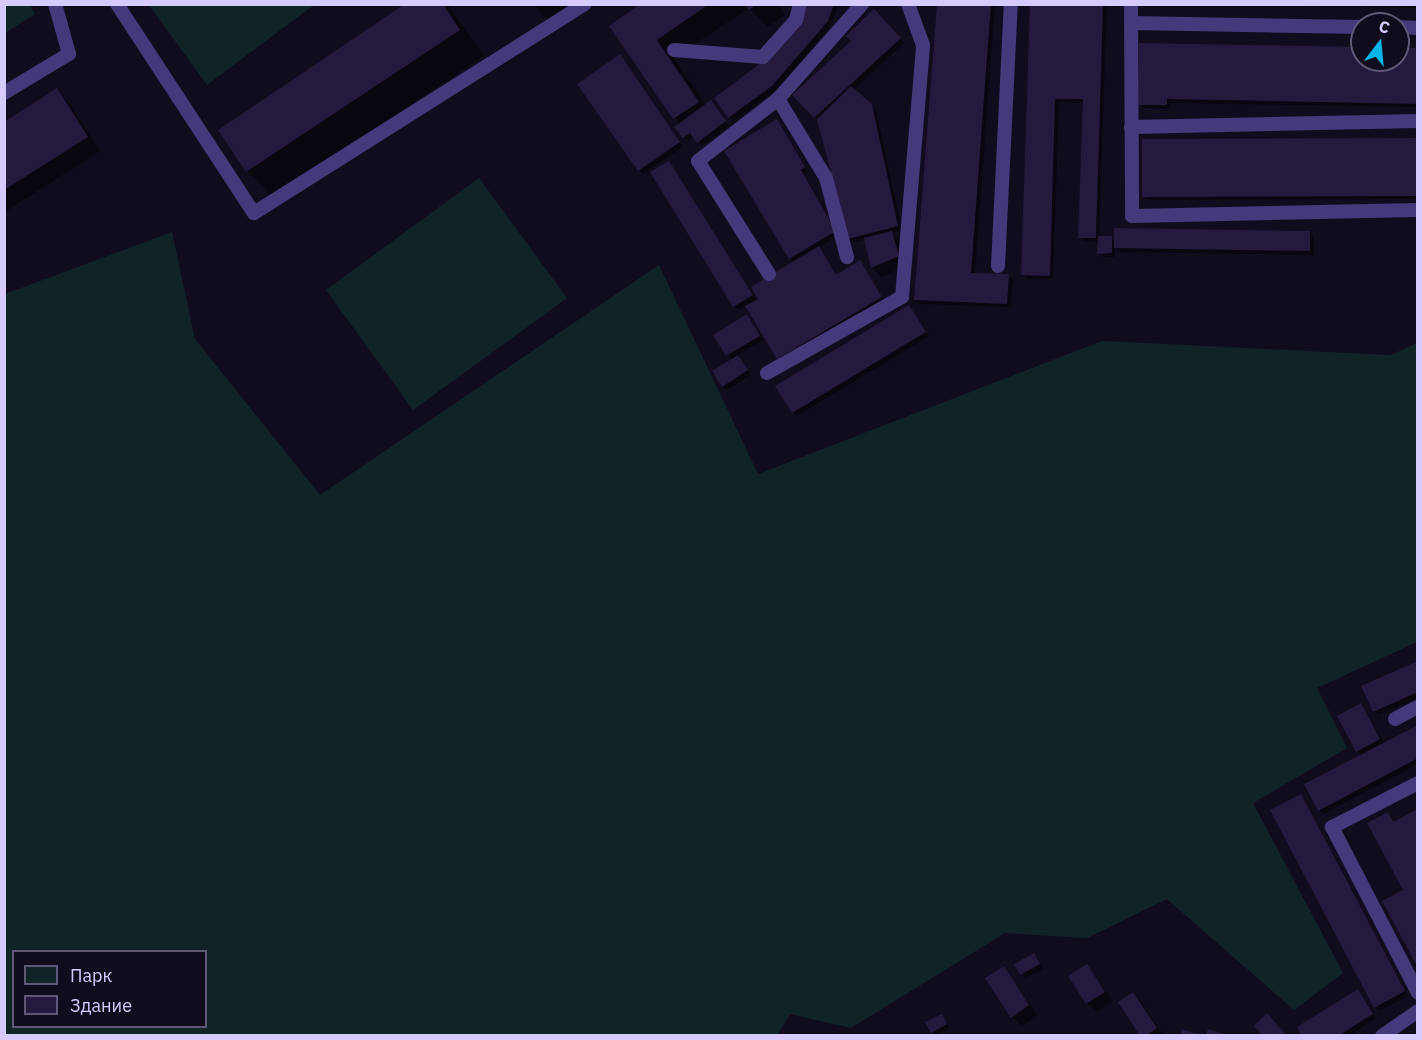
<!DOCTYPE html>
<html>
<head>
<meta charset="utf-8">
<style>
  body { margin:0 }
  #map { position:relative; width:1422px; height:1040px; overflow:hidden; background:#110c1d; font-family:"IBM Plex Sans",sans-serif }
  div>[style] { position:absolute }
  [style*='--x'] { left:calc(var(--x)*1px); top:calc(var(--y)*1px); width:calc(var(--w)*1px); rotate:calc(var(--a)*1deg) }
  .green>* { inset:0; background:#102427 }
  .shadow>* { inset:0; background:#0007 }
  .building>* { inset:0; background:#25193d }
  .service>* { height:14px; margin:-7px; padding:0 7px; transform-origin:7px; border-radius:7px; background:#44397b }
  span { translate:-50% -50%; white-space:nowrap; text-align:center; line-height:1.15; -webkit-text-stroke:5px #110c1d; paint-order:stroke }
  .frame { position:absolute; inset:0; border:6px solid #d7cafd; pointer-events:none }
  .legend { position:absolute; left:12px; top:950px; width:195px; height:78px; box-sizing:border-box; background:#110c1d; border:2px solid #605877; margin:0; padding:8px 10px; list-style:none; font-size:18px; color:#d7cafd }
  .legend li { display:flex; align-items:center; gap:12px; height:30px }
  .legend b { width:30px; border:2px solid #605877 }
  .north { position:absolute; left:1350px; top:12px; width:60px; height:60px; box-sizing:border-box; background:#110c1d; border:2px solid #605877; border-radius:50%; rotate:16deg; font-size:16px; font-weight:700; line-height:24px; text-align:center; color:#d7cafd }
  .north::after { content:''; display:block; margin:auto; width:21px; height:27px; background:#08b5eb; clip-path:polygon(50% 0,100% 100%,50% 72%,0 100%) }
</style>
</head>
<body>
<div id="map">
  <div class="green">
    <div style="clip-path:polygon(5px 4px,30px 5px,35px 14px,5px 33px)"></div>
    <div style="clip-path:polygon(149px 5px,314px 5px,207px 85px)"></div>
    <div style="clip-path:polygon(479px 178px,567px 298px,413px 410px,326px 290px)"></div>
    <div style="clip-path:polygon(evenodd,172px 232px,195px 339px,320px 495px,659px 265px,758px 474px,1102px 341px,1391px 355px,1417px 343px,1417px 642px,1317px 688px,1347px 748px,1253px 803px,1343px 973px,1294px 1010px,1167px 899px,1087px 938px,1005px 933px,851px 1028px,790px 1014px,777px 1036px,5px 1035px,5px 294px,172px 232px,14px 952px,206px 952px,206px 1026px,14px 1026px,14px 952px)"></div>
  </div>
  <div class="shadow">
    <div style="clip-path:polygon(407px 4px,447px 4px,484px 56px,273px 197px,247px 171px,220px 130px)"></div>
    <div style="clip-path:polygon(533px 4px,583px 4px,553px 25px)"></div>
    <div style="clip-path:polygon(643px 4px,778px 4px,785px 15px,768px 27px,749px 8px,674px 58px,706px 105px,715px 106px,729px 126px,702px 146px,694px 136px,688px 141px,684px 137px,680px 124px,611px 26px)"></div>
    <div style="clip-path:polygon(810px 4px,839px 4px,831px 25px,776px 90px,734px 121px,730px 117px,758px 67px)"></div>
    <div style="clip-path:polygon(938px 4px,995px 4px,975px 274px,1009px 276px,1013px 280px,1011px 307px,919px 304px,915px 300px)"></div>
    <div style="clip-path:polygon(1031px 4px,1107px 4px,1099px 237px,1111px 237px,1116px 242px,1310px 232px,1314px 236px,1314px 255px,1120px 252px,1115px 247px,1115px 257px,1103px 257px,1099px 242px,1084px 241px,1080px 237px,1084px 103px,1059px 102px,1053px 279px,1027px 279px,1023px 274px)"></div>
    <div style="clip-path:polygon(1159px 4px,1418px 4px,1418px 8px)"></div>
    <div style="clip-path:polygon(874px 11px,904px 43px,853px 90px,876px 110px,902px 230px,892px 233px,901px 241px,907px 265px,882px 277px,873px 268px,866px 239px,853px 243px,849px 239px,819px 121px,794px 95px,853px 41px)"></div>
    <div style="clip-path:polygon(1362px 49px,1362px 60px,1398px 60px,1398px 50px,1418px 50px,1418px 107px,1171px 103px,1170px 109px,1143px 108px,1139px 104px)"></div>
    <div style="clip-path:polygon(624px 60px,683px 147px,643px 174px,639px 170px)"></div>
    <div style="clip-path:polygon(56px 90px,70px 104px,100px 151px,5px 212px,4px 123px)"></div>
    <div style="clip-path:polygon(777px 121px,808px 172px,804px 175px,839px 235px,818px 248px,837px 276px,860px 262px,885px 302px,782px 362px,746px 305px,739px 310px,735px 306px,669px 163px,757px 301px,795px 263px,790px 258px)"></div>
    <div style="clip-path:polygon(1418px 139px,1418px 199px,1148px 200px,1143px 196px)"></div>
    <div style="clip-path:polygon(909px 307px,929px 336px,797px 416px,793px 412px)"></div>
    <div style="clip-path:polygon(747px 316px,763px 340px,736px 356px,751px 375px,727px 390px,723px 386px,732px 360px,727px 355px)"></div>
    <div style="clip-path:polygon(1418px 662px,1418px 698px,1378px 715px,1374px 711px)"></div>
    <div style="clip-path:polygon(1360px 705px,1385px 744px,1418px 726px,1418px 764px,1323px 814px,1319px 810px,1362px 756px,1357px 751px)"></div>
    <div style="clip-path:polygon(1301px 796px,1408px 996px,1379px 1011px,1375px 1007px)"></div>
    <div style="clip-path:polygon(1034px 955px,1043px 969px,1026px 978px,1016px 965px)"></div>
    <div style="clip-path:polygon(1086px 966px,1113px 1001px,1096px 1012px,1087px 1003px)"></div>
    <div style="clip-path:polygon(1004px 968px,1037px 1015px,1021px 1026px,1012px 1017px)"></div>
    <div style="clip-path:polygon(1133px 994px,1142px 1003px,1164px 1036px,1142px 1036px)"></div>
    <div style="clip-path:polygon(1361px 995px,1376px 1018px,1349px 1036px,1303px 1036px)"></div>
    <div style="clip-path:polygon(941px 1015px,950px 1028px,936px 1036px,932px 1032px)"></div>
  </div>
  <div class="building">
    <div style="clip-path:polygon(405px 4px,443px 4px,460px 30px,246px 172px,218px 130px)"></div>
    <div style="clip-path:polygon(640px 4px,709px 4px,657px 40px,699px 102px,673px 119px,609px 26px)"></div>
    <div style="clip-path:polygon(745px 4px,757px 4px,749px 10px)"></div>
    <div style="clip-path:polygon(809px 4px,834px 4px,828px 21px,772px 86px,728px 118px,714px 98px,757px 66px)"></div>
    <div style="clip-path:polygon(937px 4px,991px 4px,971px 273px,1009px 274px,1007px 304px,914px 300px)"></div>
    <div style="clip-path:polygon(1030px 4px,1103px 4px,1096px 238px,1078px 238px,1083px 99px,1055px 99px,1050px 276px,1021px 275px)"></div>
    <div style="clip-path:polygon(874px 9px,901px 38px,814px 118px,792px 95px,851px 41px,846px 36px)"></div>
    <div style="clip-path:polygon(1139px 43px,1362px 47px,1362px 60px,1398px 60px,1398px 48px,1418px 48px,1418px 104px,1167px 99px,1167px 105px,1138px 105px)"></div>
    <div style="clip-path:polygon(620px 54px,680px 142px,638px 171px,577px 84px)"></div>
    <div style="clip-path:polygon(851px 86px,872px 104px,898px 226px,848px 239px,817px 119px)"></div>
    <div style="clip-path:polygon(57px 88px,88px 137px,4px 190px,4px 122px)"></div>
    <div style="clip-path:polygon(711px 100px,726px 121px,697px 143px,690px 133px,683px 138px,674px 127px)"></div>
    <div style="clip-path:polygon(777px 119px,805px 167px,801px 170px,836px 231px,789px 259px,724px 151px)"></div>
    <div style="clip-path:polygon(1418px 138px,1418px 196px,1142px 197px,1142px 139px)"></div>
    <div style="clip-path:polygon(669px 161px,753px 295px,733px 307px,650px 172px)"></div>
    <div style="clip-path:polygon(1114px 228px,1310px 231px,1310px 251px,1114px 248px)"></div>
    <div style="clip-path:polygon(892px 231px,899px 256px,871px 268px,864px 238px)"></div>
    <div style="clip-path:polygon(1098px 236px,1112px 236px,1112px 253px,1097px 254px)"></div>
    <div style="clip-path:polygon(819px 246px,836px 275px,860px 260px,882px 297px,777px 359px,745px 306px,758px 299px,751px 287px)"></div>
    <div style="clip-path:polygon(909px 305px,926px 332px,792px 413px,775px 386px)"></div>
    <div style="clip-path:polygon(747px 314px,760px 336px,726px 356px,713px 335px)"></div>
    <div style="clip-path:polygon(738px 355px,748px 370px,722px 387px,712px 371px)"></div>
    <div style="clip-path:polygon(1418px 661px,1418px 692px,1373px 712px,1361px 686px)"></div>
    <div style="clip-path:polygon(1361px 703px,1380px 739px,1356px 752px,1337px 716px)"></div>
    <div style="clip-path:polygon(1418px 725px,1418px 758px,1318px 811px,1304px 784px)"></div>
    <div style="clip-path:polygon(1301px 794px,1405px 991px,1374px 1008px,1270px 810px)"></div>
    <div style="clip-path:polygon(1418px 809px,1418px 968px,1382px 901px,1403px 890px,1367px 823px,1388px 812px,1393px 822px)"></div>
    <div style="clip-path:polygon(1034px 953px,1040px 964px,1020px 975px,1014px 964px)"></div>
    <div style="clip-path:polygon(1087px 964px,1105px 992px,1086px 1004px,1068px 976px)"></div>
    <div style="clip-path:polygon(1004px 966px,1029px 1005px,1011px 1018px,985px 978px)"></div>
    <div style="clip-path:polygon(1358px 989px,1373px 1014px,1338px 1036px,1302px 1036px,1297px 1027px)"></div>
    <div style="clip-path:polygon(1133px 992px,1157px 1028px,1146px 1036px,1140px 1036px,1118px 1002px)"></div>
    <div style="clip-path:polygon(1267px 1013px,1287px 1036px,1263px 1036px,1254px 1026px)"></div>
    <div style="clip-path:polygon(942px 1014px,947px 1024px,931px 1033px,925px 1022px)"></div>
    <div style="clip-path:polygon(1182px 1029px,1200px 1035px,1200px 1036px,1180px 1036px)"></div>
    <div style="clip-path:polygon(1208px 1029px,1226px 1035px,1226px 1036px,1206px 1036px)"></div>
  </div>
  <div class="service">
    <div style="--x:117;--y:4;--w:250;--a:56.8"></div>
    <div style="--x:254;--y:213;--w:391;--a:-32.3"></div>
    <div style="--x:1131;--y:4;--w:212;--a:89.7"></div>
    <div style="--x:1132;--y:216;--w:286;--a:-1.2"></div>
    <div style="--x:1131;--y:23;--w:231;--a:1"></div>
    <div style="--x:1398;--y:27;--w:20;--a:3"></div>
    <div style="--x:674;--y:50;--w:89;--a:4.5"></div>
    <div style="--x:763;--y:57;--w:50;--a:-48.3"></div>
    <div style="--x:796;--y:20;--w:16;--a:-76"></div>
    <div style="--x:4;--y:93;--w:76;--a:-31"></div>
    <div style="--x:69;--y:54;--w:52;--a:-105.6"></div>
    <div style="--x:778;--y:99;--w:92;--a:58.7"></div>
    <div style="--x:826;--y:178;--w:82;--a:75.1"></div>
    <div style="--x:1131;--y:127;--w:287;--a:-1.2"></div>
    <div style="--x:998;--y:266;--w:262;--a:-87.2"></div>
    <div style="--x:769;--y:274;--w:133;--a:-122.1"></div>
    <div style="--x:698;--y:161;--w:101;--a:-37.8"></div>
    <div style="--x:778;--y:99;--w:127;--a:-48.5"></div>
    <div style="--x:767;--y:373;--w:155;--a:-29.4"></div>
    <div style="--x:902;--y:297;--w:253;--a:-85.2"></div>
    <div style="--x:923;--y:45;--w:44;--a:-110.1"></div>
    <div style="--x:1395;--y:719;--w:26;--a:-28"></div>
    <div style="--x:1418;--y:783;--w:97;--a:152.9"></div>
    <div style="--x:1332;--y:827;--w:187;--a:62.6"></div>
    <div style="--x:1382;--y:1036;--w:44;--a:-34.8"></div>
  </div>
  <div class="frame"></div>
  <ul class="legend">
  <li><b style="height:16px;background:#102427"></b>Парк</li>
  <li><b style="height:16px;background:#25193d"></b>Здание</li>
  </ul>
  <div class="north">С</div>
</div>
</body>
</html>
